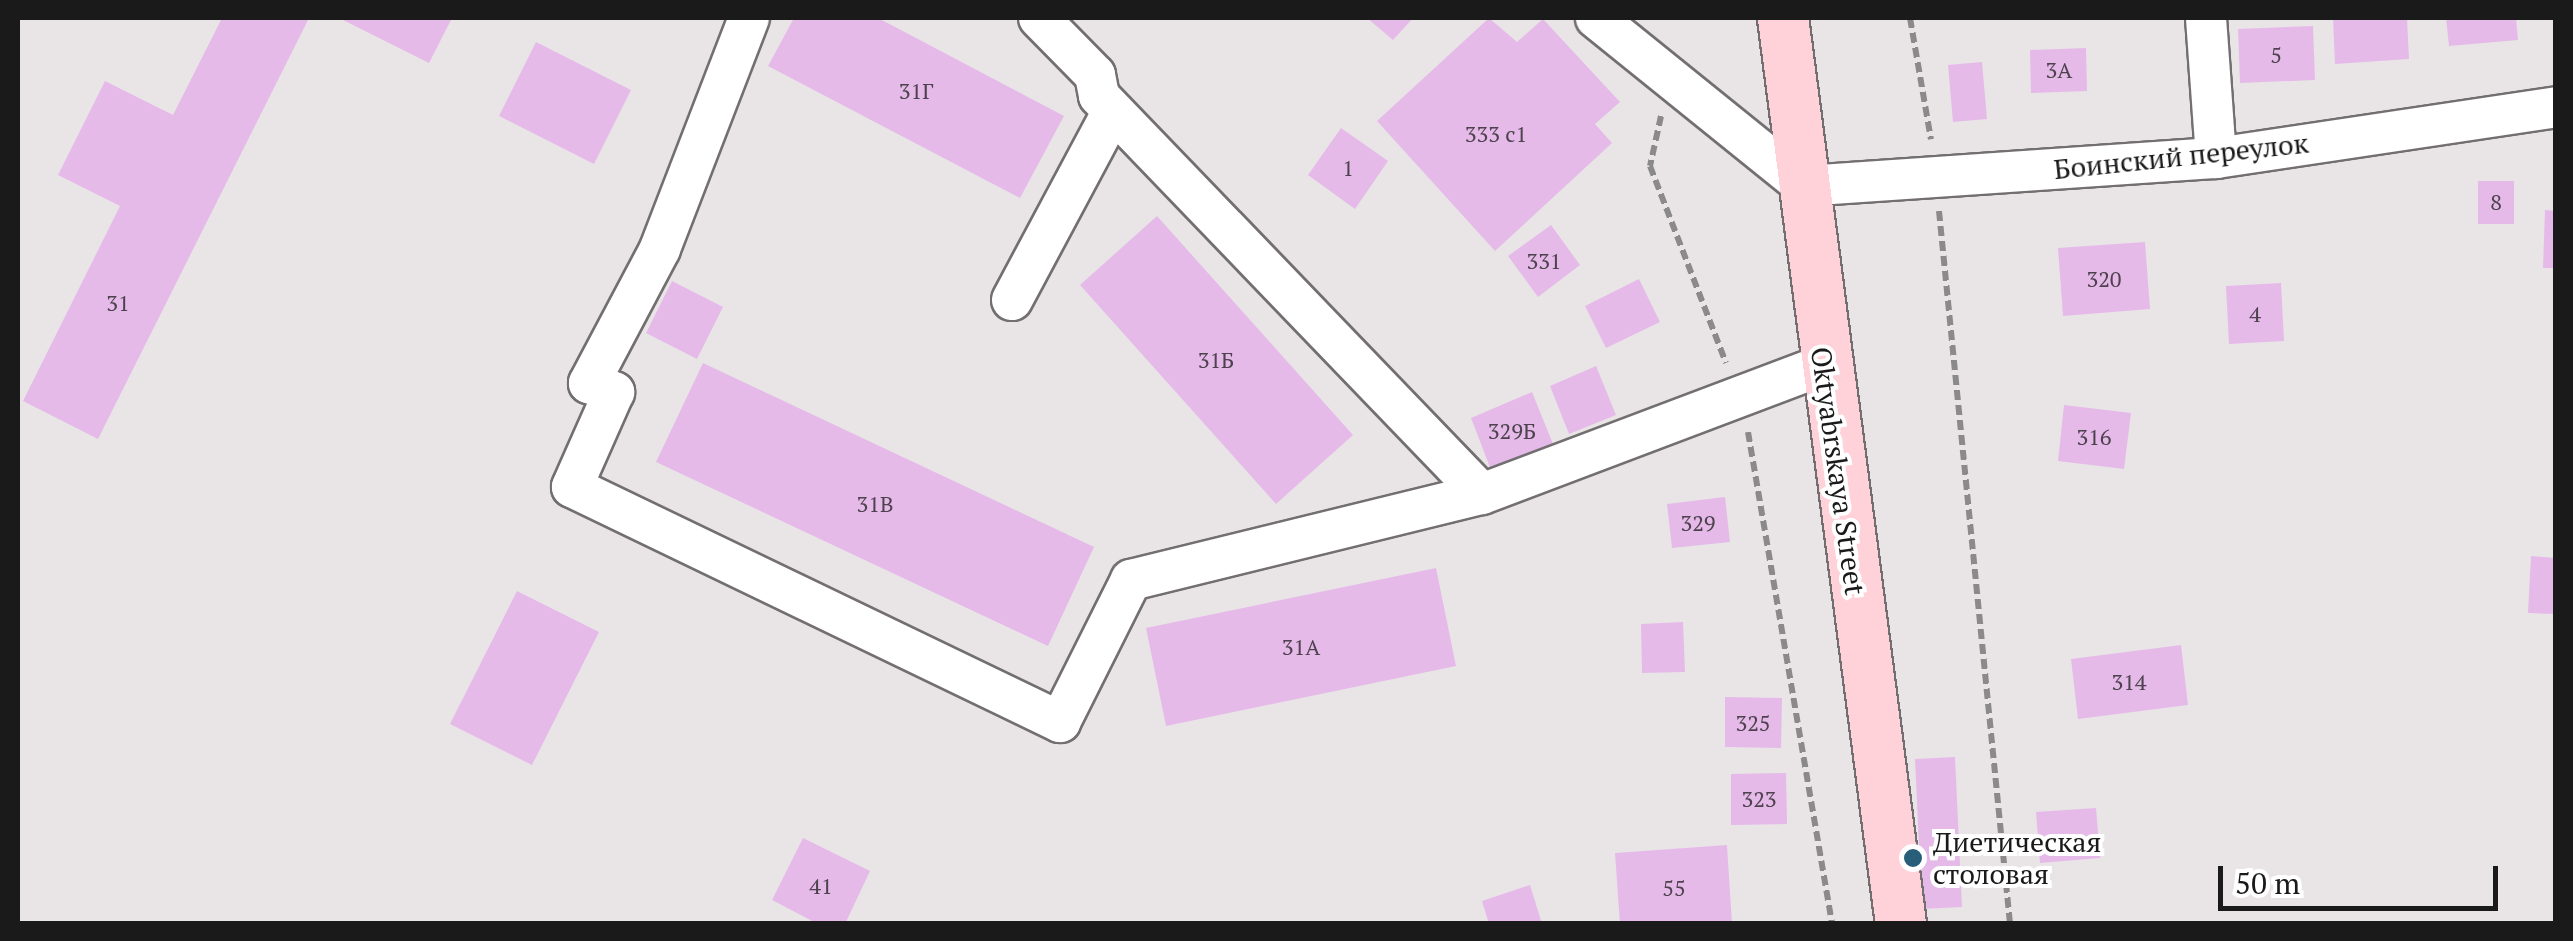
<!DOCTYPE html>
<html>
<head>
<meta charset="utf-8">
<style>
  body { margin:0 }
  #map { position:relative; width:2573px; height:941px; overflow:hidden; background:#e9e5e7; font-family:"PT Serif",serif }
  div>[style] { position:absolute }
  [style*='--x'] { left:calc(var(--x)*1px); top:calc(var(--y)*1px); width:calc(var(--w)*1px); rotate:calc(var(--a)*1deg) }
  .building>* { inset:0; background:#e5bae9 }
  .path>* { height:6px; margin-top:-3px; transform-origin:0; background:repeating-linear-gradient(90deg,#8b898a 0 10px,transparent 0 15px) }
  .roads { filter:drop-shadow(2px 0 #736f71) drop-shadow(-2px 0 #736f71) drop-shadow(0 2px #736f71) drop-shadow(0 -2px #736f71) }
  .minor>* { height:40px; margin:-20px; padding:0 20px; transform-origin:20px; border-radius:20px; background:#fff }
  .major>* { height:50px; margin:-25px; padding:0 25px; transform-origin:25px; border-radius:25px; background:#ffd2d9 }
  .dots>* { width:28px; height:28px; translate:-50% -50%; box-sizing:border-box; border:5px solid #fff; border-radius:50% }
  span { translate:-50% -50%; white-space:nowrap; text-align:center; line-height:1.15; -webkit-text-stroke:8px #fff; paint-order:stroke }
  .number-label { font-size:22px; color:#4e424e }
  .number-label span { -webkit-text-stroke-width:0 }
  .street-label { font-size:28px; color:#1b1a1b }
  .poi-label { font-size:28px; color:#1b1a1b }
  .left { translate:0 -50%; text-align:left }
  .frame { position:absolute; inset:0; border:20px solid #1b1a1b; pointer-events:none }
  .scale { position:absolute; left:2218px; top:866px; width:280px; height:45px; box-sizing:border-box; border:5px solid #1b1a1b; border-top:0; padding-left:12px; font-size:30px; line-height:35px; white-space:nowrap; color:#1b1a1b; -webkit-text-stroke:8px #fff; paint-order:stroke }
</style>
</head>
<body>
<div id="map">
  <div class="building">
    <div style="clip-path:polygon(222px 18px,309px 18px,98px 439px,23px 401px,120px 206px,58px 175px,105px 81px,173px 115px)"></div>
    <div style="clip-path:polygon(339px 18px,452px 18px,429px 63px)"></div>
    <div style="clip-path:polygon(794px 18px,878px 18px,1064px 116px,1020px 198px,768px 66px)"></div>
    <div style="clip-path:polygon(1367px 18px,1413px 18px,1393px 40px)"></div>
    <div style="clip-path:polygon(1489px 18px,1517px 42px,1543px 19px,1620px 102px,1595px 124px,1612px 143px,1495px 251px,1377px 121px)"></div>
    <div style="clip-path:polygon(2333px 18px,2407px 18px,2409px 59px,2335px 64px)"></div>
    <div style="clip-path:polygon(2446px 18px,2516px 18px,2518px 40px,2449px 46px)"></div>
    <div style="clip-path:polygon(2313px 26px,2315px 80px,2240px 83px,2238px 29px)"></div>
    <div style="clip-path:polygon(536px 42px,631px 90px,594px 164px,499px 116px)"></div>
    <div style="clip-path:polygon(2086px 48px,2087px 91px,2031px 93px,2030px 50px)"></div>
    <div style="clip-path:polygon(1982px 62px,1987px 119px,1953px 122px,1948px 65px)"></div>
    <div style="clip-path:polygon(1341px 128px,1388px 161px,1355px 209px,1308px 175px)"></div>
    <div style="clip-path:polygon(2478px 181px,2514px 181px,2514px 224px,2478px 224px)"></div>
    <div style="clip-path:polygon(2545px 210px,2556px 211px,2556px 268px,2543px 268px)"></div>
    <div style="clip-path:polygon(1157px 216px,1353px 435px,1276px 504px,1080px 285px)"></div>
    <div style="clip-path:polygon(1551px 225px,1580px 265px,1538px 297px,1508px 256px)"></div>
    <div style="clip-path:polygon(2145px 242px,2150px 309px,2063px 316px,2058px 248px)"></div>
    <div style="clip-path:polygon(1639px 279px,1660px 322px,1606px 348px,1585px 306px)"></div>
    <div style="clip-path:polygon(672px 281px,723px 307px,697px 359px,646px 333px)"></div>
    <div style="clip-path:polygon(2281px 283px,2284px 341px,2229px 344px,2226px 286px)"></div>
    <div style="clip-path:polygon(703px 363px,1094px 547px,1048px 646px,656px 462px)"></div>
    <div style="clip-path:polygon(1596px 366px,1616px 415px,1569px 434px,1550px 386px)"></div>
    <div style="clip-path:polygon(1532px 392px,1553px 444px,1491px 470px,1471px 418px)"></div>
    <div style="clip-path:polygon(2064px 405px,2131px 413px,2124px 469px,2058px 461px)"></div>
    <div style="clip-path:polygon(1725px 497px,1730px 542px,1672px 548px,1667px 504px)"></div>
    <div style="clip-path:polygon(2531px 556px,2556px 558px,2556px 614px,2528px 613px)"></div>
    <div style="clip-path:polygon(1436px 568px,1456px 666px,1166px 726px,1146px 628px)"></div>
    <div style="clip-path:polygon(517px 591px,599px 632px,532px 765px,450px 724px)"></div>
    <div style="clip-path:polygon(1683px 622px,1685px 672px,1642px 673px,1641px 624px)"></div>
    <div style="clip-path:polygon(2181px 645px,2188px 705px,2078px 719px,2071px 659px)"></div>
    <div style="clip-path:polygon(1725px 697px,1782px 698px,1781px 748px,1725px 747px)"></div>
    <div style="clip-path:polygon(1955px 757px,1962px 907px,1922px 909px,1915px 759px)"></div>
    <div style="clip-path:polygon(1786px 773px,1787px 824px,1731px 825px,1731px 774px)"></div>
    <div style="clip-path:polygon(2096px 808px,2100px 858px,2040px 863px,2036px 812px)"></div>
    <div style="clip-path:polygon(803px 838px,870px 871px,845px 924px,818px 924px,772px 900px)"></div>
    <div style="clip-path:polygon(1727px 845px,1732px 924px,1620px 924px,1615px 853px)"></div>
    <div style="clip-path:polygon(1530px 885px,1542px 924px,1489px 924px,1482px 901px)"></div>
  </div>
  <div class="path">
    <div style="--x:1910;--y:18;--w:123;--a:80.2"></div>
    <div style="--x:1661;--y:116;--w:51;--a:102.4"></div>
    <div style="--x:1650;--y:166;--w:211;--a:68.9"></div>
    <div style="--x:1939;--y:211;--w:717;--a:84.31"></div>
    <div style="--x:1748;--y:432;--w:499;--a:80.3"></div>
  </div>
  <div class="roads">
    <div class="minor">
      <div style="--x:749;--y:18;--w:248;--a:111.1"></div>
      <div style="--x:660;--y:249;--w:152;--a:117.9"></div>
      <div style="--x:589;--y:383;--w:27;--a:20"></div>
      <div style="--x:614;--y:392;--w:104;--a:113.9"></div>
      <div style="--x:572;--y:487;--w:542;--a:25.71"></div>
      <div style="--x:1060;--y:722;--w:159;--a:-63.4"></div>
      <div style="--x:1131;--y:580;--w:361;--a:-13.8"></div>
      <div style="--x:1482;--y:494;--w:365;--a:-20.7"></div>
      <div style="--x:1039;--y:18;--w:80;--a:45.5"></div>
      <div style="--x:1095;--y:75;--w:21;--a:79"></div>
      <div style="--x:1099;--y:96;--w:552;--a:46.1"></div>
      <div style="--x:1596;--y:18;--w:267;--a:38.9"></div>
      <div style="--x:1804;--y:186;--w:413;--a:-3.9"></div>
      <div style="--x:2216;--y:158;--w:344;--a:-8.5"></div>
      <div style="--x:2206;--y:18;--w:140;--a:85.9"></div>
      <div style="--x:1012;--y:300;--w:214;--a:-61.9"></div>
    </div>
    <div class="major">
      <div style="--x:1783;--y:18;--w:914;--a:82.58"></div>
    </div>
  </div>
  <div class="dots">
    <div style="left:1913px;top:858px;background:#285e79"></div>
  </div>
  <div class="number-label">
    <span style="left:2276px;top:55px">5</span>
    <span style="left:2059px;top:70px">3А</span>
    <span style="left:916px;top:91px">31Г</span>
    <span style="left:1496px;top:134px">333 с1</span>
    <span style="left:1348px;top:168px">1</span>
    <span style="left:2496px;top:202px">8</span>
    <span style="left:1544px;top:261px">331</span>
    <span style="left:2104px;top:279px">320</span>
    <span style="left:118px;top:303px">31</span>
    <span style="left:2255px;top:314px">4</span>
    <span style="left:1216px;top:360px">31Б</span>
    <span style="left:1512px;top:431px">329Б</span>
    <span style="left:2094px;top:437px">316</span>
    <span style="left:875px;top:504px">31В</span>
    <span style="left:1698px;top:523px">329</span>
    <span style="left:1301px;top:647px">31А</span>
    <span style="left:2129px;top:682px">314</span>
    <span style="left:1753px;top:723px">325</span>
    <span style="left:1759px;top:799px">323</span>
    <span style="left:821px;top:886px">41</span>
    <span style="left:1674px;top:888px">55</span>
  </div>
  <div class="street-label">
    <span style="left:2181px;top:156px;rotate:-6deg">Боинский переулок</span>
    <span style="left:1838px;top:471px;rotate:82deg">Oktyabrskaya Street</span>
  </div>
  <div class="poi-label">
    <span class="left" style="left:1933px;top:858px">Диетическая<br>столовая</span>
  </div>
  <div class="frame"></div>
  <div class="scale">50 m</div>
</div>
</body>
</html>
